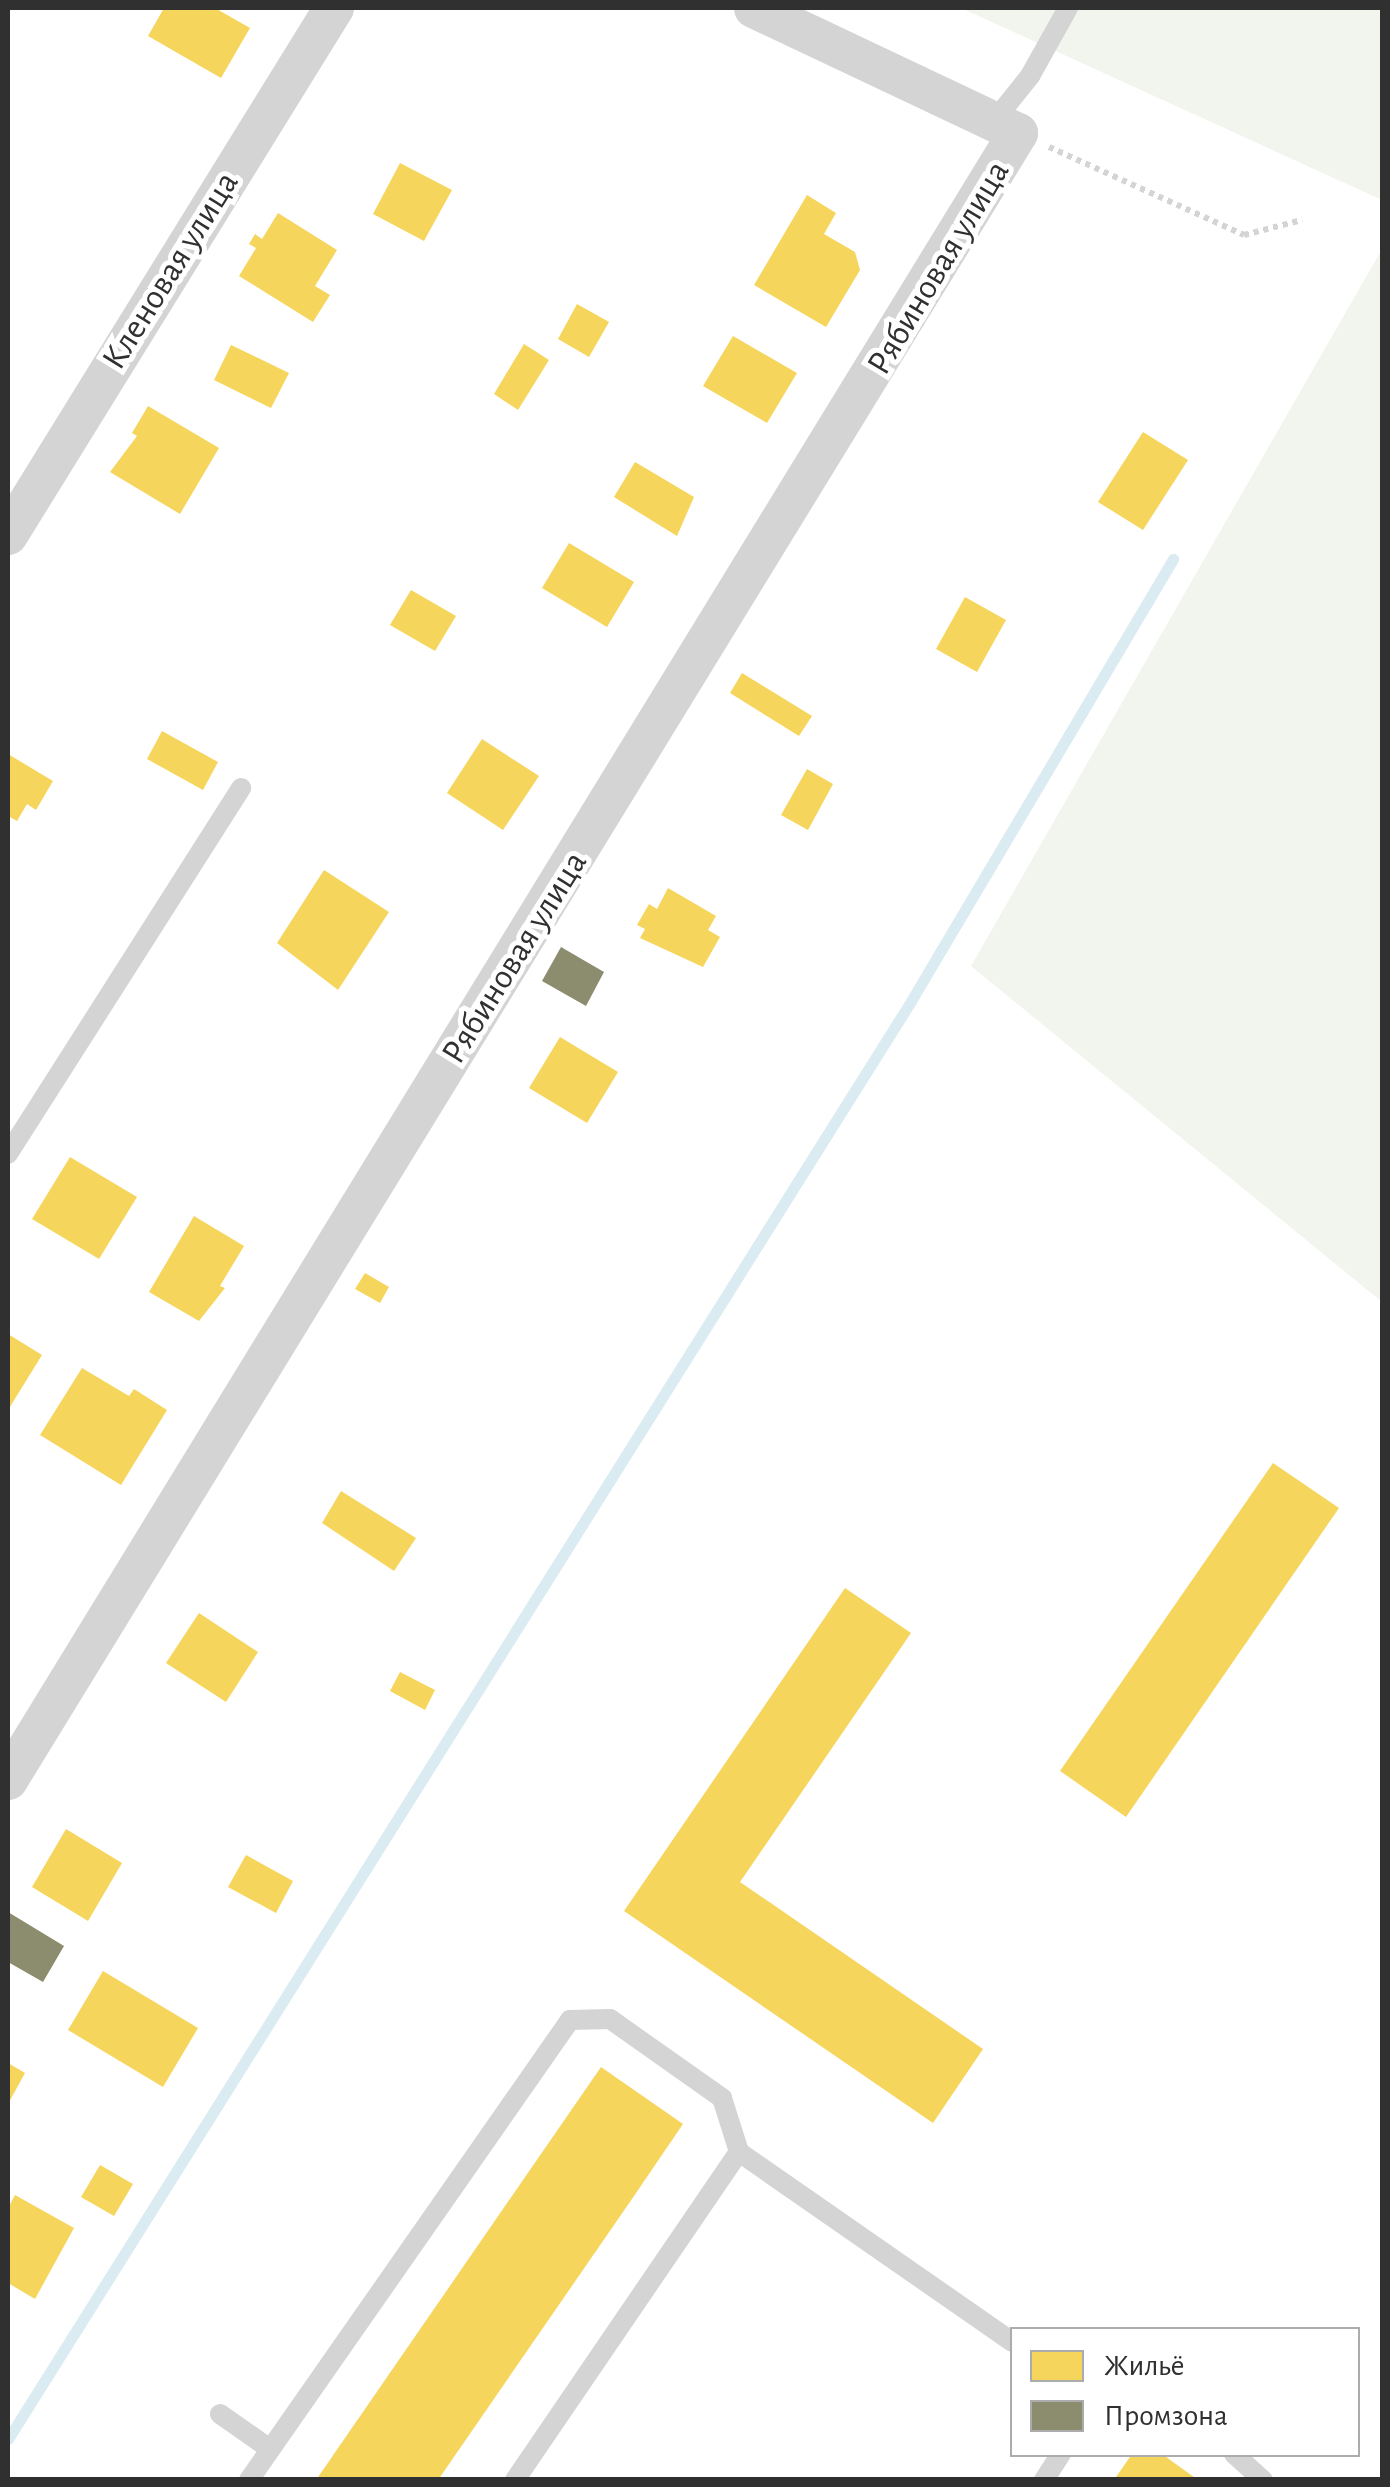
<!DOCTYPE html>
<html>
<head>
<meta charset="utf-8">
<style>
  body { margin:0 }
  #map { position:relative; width:1390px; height:2487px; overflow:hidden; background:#fff; font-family:"Alegreya Sans",sans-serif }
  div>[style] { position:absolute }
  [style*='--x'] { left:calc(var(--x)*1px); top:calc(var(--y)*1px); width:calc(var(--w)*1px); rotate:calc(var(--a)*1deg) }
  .green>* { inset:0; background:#f2f5ed }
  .homes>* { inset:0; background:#f6d55c }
  .industry>* { inset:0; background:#8c8c6e }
  .stream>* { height:11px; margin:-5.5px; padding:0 5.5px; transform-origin:5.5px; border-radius:5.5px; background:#dbebf2 }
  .path>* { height:6px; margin-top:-3px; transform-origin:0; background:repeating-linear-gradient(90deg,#d4d4d4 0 5px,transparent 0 10px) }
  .service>* { height:20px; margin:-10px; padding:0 10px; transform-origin:10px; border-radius:10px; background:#d4d4d4 }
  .minor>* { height:40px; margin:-20px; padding:0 20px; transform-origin:20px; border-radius:20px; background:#d4d4d4 }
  span { translate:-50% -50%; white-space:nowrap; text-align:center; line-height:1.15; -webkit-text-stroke:10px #fff; paint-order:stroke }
  .street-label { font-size:35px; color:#303030 }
  .frame { position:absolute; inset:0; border:10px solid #303030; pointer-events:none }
  .legend { position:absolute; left:1010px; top:2327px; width:350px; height:130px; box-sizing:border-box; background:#fff; border:2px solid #acacac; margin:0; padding:12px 18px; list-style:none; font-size:30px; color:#303030 }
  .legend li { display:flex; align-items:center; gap:20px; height:50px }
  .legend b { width:50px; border:2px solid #acacac }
</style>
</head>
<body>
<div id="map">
  <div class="green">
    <div style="clip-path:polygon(961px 8px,1382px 8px,1382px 200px)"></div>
    <div style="clip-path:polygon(1382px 249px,1382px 1302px,971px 966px)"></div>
  </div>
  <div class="homes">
    <div style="clip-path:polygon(164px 8px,215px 8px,250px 28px,221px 78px,148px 36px)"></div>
    <div style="clip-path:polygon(400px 163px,452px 190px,424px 241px,373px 214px)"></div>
    <div style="clip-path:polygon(807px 195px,836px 213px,824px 234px,855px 252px,860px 270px,826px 327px,754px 285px)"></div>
    <div style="clip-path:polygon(278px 213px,337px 250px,315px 286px,330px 295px,313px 322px,239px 276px,256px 248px,249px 244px,255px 234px,262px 239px)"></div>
    <div style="clip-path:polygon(577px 304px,609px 322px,589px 357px,558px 339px)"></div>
    <div style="clip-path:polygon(733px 336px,797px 373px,767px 423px,703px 386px)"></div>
    <div style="clip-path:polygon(524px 344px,549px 360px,518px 410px,494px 394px)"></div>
    <div style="clip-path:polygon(231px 345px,289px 373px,271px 408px,214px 380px)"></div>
    <div style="clip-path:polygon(148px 406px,219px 448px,180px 514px,110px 472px,137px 436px,132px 433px)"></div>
    <div style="clip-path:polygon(1143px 432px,1188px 460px,1143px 530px,1098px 502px)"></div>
    <div style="clip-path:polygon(635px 462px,694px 497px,677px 536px,614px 497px)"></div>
    <div style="clip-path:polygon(569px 543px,634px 582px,607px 627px,542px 588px)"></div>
    <div style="clip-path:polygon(411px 590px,456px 616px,435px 651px,390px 625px)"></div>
    <div style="clip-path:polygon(965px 597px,1006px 620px,977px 672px,936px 649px)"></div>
    <div style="clip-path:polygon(742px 673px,812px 716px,799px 736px,730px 693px)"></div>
    <div style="clip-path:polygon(162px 731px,218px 762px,203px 790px,147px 759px)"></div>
    <div style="clip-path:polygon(482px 739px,539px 776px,503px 830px,447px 793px)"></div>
    <div style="clip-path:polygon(8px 754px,53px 781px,36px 810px,27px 804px,17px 821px,8px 816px)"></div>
    <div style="clip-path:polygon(807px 769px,833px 784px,808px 830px,781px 815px)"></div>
    <div style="clip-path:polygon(324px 870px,389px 912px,338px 990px,277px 943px)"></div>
    <div style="clip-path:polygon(668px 888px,716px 916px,708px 930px,720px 937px,703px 967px,640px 938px,645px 929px,637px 925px,649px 904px,657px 909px)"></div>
    <div style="clip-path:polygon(560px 1037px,618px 1072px,587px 1123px,529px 1088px)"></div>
    <div style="clip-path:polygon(70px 1157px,137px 1197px,99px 1259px,32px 1219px)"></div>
    <div style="clip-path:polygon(194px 1216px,244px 1246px,220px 1286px,225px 1288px,199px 1321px,149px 1292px)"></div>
    <div style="clip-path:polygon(365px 1273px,389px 1287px,380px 1303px,355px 1289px)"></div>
    <div style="clip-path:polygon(8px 1334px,42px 1355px,8px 1410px)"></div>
    <div style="clip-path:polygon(82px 1368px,129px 1396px,134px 1389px,167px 1410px,121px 1485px,40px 1435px)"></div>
    <div style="clip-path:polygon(1273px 1463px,1339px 1508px,1126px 1817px,1060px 1771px)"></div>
    <div style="clip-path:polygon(341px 1491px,416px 1538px,394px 1571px,322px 1523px)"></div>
    <div style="clip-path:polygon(845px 1588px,911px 1633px,740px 1882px,983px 2049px,933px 2123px,624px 1911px)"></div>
    <div style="clip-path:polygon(199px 1613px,258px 1652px,226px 1702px,166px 1663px)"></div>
    <div style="clip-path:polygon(400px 1672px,435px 1690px,425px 1710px,390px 1691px)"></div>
    <div style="clip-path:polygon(66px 1829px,122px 1863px,88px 1921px,32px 1887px)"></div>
    <div style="clip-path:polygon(246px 1855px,293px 1881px,276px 1913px,228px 1887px)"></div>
    <div style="clip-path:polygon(103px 1971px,198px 2028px,163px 2087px,68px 2030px)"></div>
    <div style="clip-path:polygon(8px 2063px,25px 2073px,8px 2104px)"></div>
    <div style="clip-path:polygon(601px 2067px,683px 2124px,634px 2196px,438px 2480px,316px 2480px)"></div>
    <div style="clip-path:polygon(100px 2165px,133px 2184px,114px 2216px,81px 2197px)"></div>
    <div style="clip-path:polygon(15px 2195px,74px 2228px,35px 2299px,8px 2283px,8px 2208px)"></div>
    <div style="clip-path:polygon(1132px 2454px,1162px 2454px,1198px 2480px,1114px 2480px)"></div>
  </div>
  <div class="industry">
    <div style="clip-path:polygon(561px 947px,604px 972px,586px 1006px,542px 981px)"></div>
    <div style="clip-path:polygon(8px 1912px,64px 1946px,43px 1982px,8px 1962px)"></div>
  </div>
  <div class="stream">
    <div style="--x:8;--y:2439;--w:1698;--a:-57.87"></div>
    <div style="--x:911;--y:1001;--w:514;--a:-59.34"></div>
  </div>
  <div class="path">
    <div style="--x:1049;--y:147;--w:214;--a:24.3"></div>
    <div style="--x:1244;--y:235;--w:60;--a:-14.5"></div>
  </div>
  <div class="service">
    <div style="--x:994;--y:121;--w:58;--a:-51.3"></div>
    <div style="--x:1030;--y:76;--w:78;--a:-60.8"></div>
    <div style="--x:8;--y:1154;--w:434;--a:-57.5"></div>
    <div style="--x:220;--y:2414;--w:61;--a:35"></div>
    <div style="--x:1234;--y:2454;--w:39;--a:42"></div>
    <div style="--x:249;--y:2480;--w:561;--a:-55.09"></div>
    <div style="--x:570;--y:2020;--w:40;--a:-1.4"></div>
    <div style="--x:610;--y:2019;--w:137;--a:35.2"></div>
    <div style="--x:722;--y:2098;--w:57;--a:72.5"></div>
    <div style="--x:739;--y:2152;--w:333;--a:34.8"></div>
    <div style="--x:515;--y:2480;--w:397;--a:-55.7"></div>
    <div style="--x:1044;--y:2480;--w:31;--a:-57"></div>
  </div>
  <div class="minor">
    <div style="--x:8;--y:535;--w:620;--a:-58.26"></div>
    <div style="--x:8;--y:1780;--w:1932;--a:-58.48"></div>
    <div style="--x:1018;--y:133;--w:292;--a:-154.7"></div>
  </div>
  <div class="street-label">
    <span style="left:939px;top:268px;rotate:-59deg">Рябиновая улица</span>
    <span style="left:171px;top:271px;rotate:-58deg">Кленовая улица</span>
    <span style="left:515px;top:958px;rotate:-58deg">Рябиновая улица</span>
  </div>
  <div class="frame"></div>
  <ul class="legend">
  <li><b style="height:28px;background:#f6d55c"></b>Жильё</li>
  <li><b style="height:28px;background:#8c8c6e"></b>Промзона</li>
  </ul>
</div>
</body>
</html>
